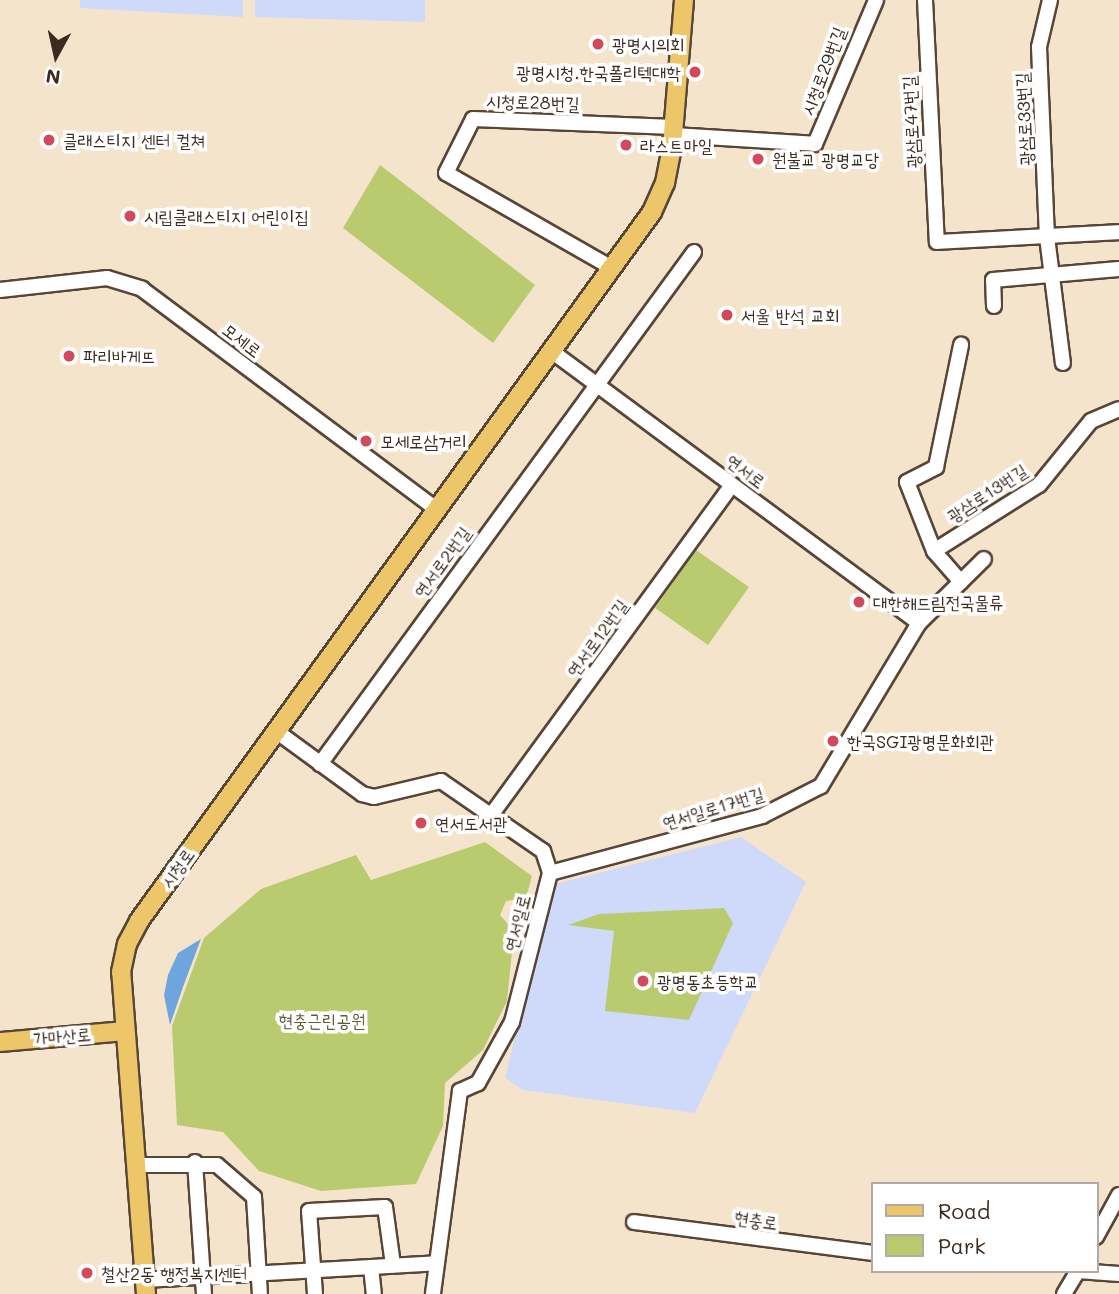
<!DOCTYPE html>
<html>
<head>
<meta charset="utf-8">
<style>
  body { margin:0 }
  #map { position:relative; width:1119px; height:1294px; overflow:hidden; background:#f5e4cc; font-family:Mali,"Poor Story",sans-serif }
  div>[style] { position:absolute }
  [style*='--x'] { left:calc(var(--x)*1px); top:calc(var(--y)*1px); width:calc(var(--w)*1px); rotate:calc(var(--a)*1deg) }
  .built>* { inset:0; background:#cfdafa }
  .green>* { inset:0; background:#b9cb6e }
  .water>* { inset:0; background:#6fa5dd }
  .roads { filter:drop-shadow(2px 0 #574638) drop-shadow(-2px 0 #574638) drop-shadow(0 2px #574638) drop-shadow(0 -2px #574638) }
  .minor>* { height:14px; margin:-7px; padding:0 7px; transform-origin:7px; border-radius:7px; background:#fff }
  .major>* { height:18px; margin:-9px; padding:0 9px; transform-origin:9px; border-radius:9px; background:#ecc669 }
  .dots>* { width:19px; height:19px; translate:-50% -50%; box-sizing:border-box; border:4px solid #fff; border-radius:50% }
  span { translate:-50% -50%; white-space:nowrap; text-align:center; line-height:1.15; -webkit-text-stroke:7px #fff; paint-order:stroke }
  .poi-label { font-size:18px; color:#3b2a1e }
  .left { translate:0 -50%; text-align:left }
  .right { translate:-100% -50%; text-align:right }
  .street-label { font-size:18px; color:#3b2a1e }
  .park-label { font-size:18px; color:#615a36 }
  .legend { position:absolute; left:871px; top:1182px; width:228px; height:91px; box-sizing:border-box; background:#fff; border:2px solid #b1aaa5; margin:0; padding:9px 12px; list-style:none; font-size:21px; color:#3b2a1e }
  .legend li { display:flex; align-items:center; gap:14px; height:35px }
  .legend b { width:35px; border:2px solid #b1aaa5 }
  .north { position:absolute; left:21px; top:21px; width:70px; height:70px; -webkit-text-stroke:5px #fff; paint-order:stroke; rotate:188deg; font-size:19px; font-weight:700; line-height:28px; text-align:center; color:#3b2a1e }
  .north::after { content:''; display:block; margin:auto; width:24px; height:32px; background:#3b2a1e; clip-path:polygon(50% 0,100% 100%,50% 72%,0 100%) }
</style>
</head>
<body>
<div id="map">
  <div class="built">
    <div style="clip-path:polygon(80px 0,243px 0,243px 17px,80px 8px)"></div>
    <div style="clip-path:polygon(255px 0,425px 0,425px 22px,255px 17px)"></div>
    <div style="clip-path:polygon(741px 837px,806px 882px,695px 1113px,523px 1090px,505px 1078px,551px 885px)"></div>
  </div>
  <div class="green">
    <div style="clip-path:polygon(380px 165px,535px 285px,493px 343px,343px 228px)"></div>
    <div style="clip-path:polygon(696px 550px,749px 587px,708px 645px,655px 608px)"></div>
    <div style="clip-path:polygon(485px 842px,532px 876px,526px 898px,506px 901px,500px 915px,514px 931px,507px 1001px,483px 1050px,445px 1083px,443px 1126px,416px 1184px,321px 1191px,259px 1171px,223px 1132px,177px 1125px,172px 1026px,204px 938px,261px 889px,356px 855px,371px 880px)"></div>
    <div style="clip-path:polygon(724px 908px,733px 923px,689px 1020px,605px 1011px,614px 931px,568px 925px,599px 914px)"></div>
  </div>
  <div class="water">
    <div style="clip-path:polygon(201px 939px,183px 987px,170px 1025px,164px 995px,168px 975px,178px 953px)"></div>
  </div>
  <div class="roads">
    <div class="minor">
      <div style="--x:925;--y:0;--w:242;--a:87.2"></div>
      <div style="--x:937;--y:242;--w:182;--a:-3.1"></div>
      <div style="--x:1050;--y:0;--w:48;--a:103.2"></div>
      <div style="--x:1039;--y:47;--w:190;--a:87.6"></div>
      <div style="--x:1047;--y:237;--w:127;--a:82.8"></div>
      <div style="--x:673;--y:135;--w:142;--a:3.6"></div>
      <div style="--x:815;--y:144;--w:156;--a:-67"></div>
      <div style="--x:612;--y:268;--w:191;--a:-150.2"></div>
      <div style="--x:446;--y:173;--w:60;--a:-63.4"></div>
      <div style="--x:473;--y:119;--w:201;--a:2.3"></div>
      <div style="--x:0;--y:290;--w:108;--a:-6.4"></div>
      <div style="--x:107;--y:278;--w:37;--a:17"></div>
      <div style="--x:142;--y:289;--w:366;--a:36.8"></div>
      <div style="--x:994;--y:306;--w:26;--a:-92"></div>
      <div style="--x:993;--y:280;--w:126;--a:-5"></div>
      <div style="--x:550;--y:350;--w:459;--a:36.5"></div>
      <div style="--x:934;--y:551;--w:124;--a:-32.2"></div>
      <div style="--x:1039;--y:485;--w:82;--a:-50.9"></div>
      <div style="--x:1091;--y:421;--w:30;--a:-23"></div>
      <div style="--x:961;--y:582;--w:41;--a:-131.1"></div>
      <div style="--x:934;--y:551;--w:74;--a:-111.4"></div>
      <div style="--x:907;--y:482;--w:33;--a:-27"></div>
      <div style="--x:936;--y:467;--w:125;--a:-78.4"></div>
      <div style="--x:276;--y:731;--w:107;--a:36.2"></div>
      <div style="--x:362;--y:794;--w:12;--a:14"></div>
      <div style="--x:374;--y:797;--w:69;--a:-13.4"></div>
      <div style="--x:441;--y:781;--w:124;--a:34.5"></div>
      <div style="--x:543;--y:851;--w:23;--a:72"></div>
      <div style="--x:550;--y:873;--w:154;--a:104.3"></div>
      <div style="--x:512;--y:1022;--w:70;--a:119.1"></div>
      <div style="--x:478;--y:1083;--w:20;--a:156"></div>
      <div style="--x:460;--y:1091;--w:205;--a:97.6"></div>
      <div style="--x:320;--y:764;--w:634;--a:-53.85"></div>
      <div style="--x:492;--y:814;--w:407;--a:-53.9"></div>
      <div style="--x:550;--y:873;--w:220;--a:-15"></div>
      <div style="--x:762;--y:816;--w:66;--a:-27"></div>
      <div style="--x:821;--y:786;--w:190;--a:-59"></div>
      <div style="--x:919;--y:623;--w:91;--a:-44.6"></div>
      <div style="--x:195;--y:1162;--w:132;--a:86.1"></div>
      <div style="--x:136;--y:1165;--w:81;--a:0"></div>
      <div style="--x:217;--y:1165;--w:49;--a:40.9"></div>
      <div style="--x:254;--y:1197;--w:97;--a:86.5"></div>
      <div style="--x:634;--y:1222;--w:240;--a:7.4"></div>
      <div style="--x:1096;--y:1237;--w:48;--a:-61.3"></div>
      <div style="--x:371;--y:1267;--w:27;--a:84"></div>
      <div style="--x:1078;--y:1271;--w:41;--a:4.2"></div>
      <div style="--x:145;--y:1280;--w:292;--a:-3.3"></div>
      <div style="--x:315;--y:1294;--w:83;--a:-94.1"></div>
      <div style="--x:309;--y:1211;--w:76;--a:-3"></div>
      <div style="--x:385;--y:1207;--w:59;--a:82.1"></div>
      <div style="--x:1064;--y:1294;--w:27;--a:-59"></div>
    </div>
    <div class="major">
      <div style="--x:0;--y:1042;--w:125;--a:-5"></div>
      <div style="--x:146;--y:1294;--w:323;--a:-94.4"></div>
      <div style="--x:121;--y:972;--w:29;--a:-78"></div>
      <div style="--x:127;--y:944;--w:26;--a:-62"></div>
      <div style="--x:139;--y:921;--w:875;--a:-54.11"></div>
      <div style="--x:652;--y:212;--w:32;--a:-66"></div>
      <div style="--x:665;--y:183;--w:38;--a:-79"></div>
      <div style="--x:672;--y:146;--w:146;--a:-85.3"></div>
    </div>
  </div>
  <div class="dots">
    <div style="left:598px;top:44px;background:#d1495b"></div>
    <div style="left:695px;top:72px;background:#d1495b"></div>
    <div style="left:49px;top:140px;background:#d1495b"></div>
    <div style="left:626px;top:145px;background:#d1495b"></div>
    <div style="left:758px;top:159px;background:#d1495b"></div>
    <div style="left:130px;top:216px;background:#d1495b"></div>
    <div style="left:727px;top:315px;background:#d1495b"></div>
    <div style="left:69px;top:356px;background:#d1495b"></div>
    <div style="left:366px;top:441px;background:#d1495b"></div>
    <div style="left:859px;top:602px;background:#d1495b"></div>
    <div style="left:833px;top:741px;background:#d1495b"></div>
    <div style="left:421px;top:823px;background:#d1495b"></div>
    <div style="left:643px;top:981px;background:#d1495b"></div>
    <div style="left:87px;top:1273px;background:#d1495b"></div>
  </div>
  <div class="poi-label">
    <span class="left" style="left:612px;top:44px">광명시의회</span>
    <span class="right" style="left:681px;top:72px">광명시청.한국폴리텍대학</span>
    <span class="left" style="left:63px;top:140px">클래스티지 센터 컬쳐</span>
    <span class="left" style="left:640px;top:145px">라스트마일</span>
    <span class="left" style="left:772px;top:159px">원불교 광명교당</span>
    <span class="left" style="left:144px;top:216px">시립클래스티지 어린이집</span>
    <span class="left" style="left:741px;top:315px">서울 반석 교회</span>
    <span class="left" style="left:83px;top:356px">파리바게뜨</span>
    <span class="left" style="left:380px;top:441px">모세로삼거리</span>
    <span class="left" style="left:873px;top:602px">대한해드림전국물류</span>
    <span class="left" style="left:847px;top:741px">한국SGI광명문화회관</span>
    <span class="left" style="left:435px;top:823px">연서도서관</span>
    <span class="left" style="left:657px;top:981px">광명동초등학교</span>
    <span class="left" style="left:101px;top:1273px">철산2동 행정복지센터</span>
  </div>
  <div class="street-label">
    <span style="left:823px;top:71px;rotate:-69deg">시청로29번길</span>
    <span style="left:533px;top:102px;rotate:2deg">시청로28번길</span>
    <span style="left:1024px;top:119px;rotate:-93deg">광삼로33번길</span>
    <span style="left:911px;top:122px;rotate:-93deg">광삼로47번길</span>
    <span style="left:242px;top:340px;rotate:37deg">모세로</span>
    <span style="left:746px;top:471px;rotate:37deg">연서로</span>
    <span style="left:987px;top:493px;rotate:-33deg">광삼로13번길</span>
    <span style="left:442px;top:562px;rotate:-54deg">연서로2번길</span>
    <span style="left:597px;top:638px;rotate:-54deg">연서로12번길</span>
    <span style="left:713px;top:808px;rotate:-17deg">연서일로17번길</span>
    <span style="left:177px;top:868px;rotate:-54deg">시청로</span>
    <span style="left:517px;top:923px;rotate:-76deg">연서일로</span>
    <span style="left:62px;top:1036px;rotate:-5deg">가마산로</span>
    <span style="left:756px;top:1220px;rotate:8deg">현충로</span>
  </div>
  <div class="park-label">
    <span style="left:322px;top:1020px">현충근린공원</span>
  </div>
  <ul class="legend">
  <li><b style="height:9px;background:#ecc669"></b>Road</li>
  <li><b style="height:19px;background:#b9cb6e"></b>Park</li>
  </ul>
  <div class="north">N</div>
</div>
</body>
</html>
